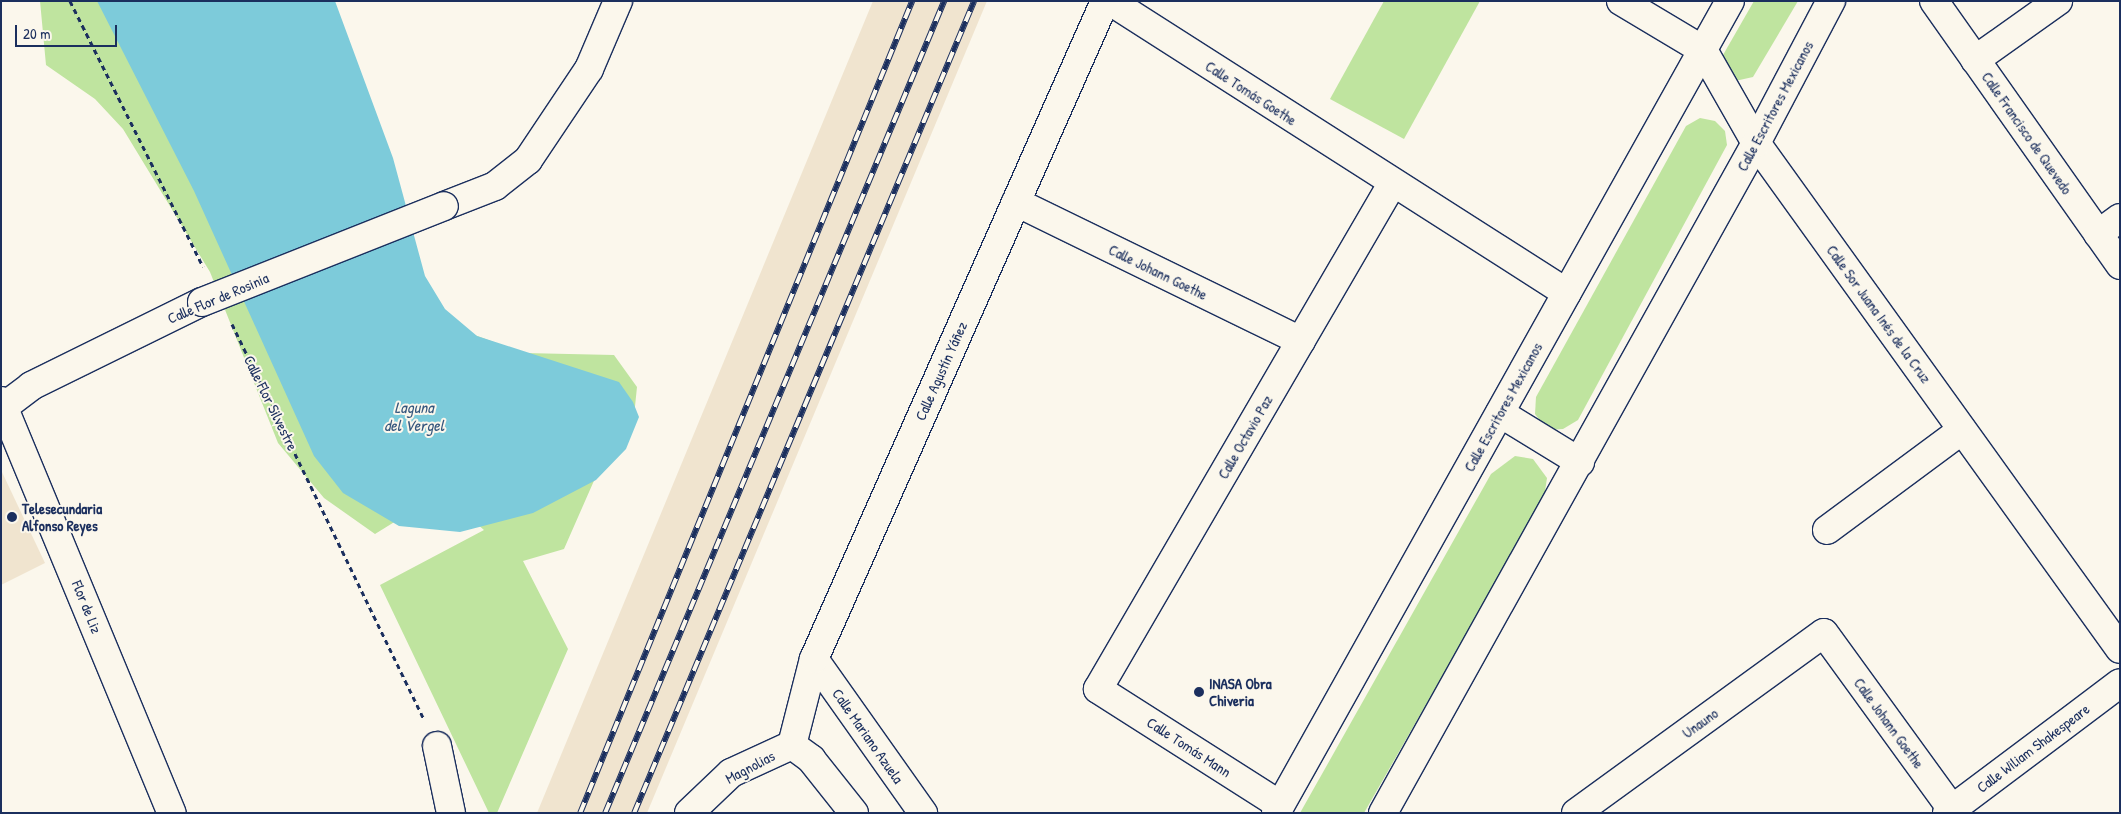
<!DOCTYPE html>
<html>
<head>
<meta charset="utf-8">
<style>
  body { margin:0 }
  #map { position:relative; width:2121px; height:814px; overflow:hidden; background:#fbf7ec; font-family:"Patrick Hand",sans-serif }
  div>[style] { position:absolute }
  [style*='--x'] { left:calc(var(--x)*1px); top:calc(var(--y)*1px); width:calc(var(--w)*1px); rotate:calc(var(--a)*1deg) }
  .built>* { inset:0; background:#f0e4cf }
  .green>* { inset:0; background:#bfe49f }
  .water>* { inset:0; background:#7dcbda }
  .path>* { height:3px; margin-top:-1.5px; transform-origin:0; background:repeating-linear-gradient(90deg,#1b2f5e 0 5px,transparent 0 9px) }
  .roads { filter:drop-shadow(1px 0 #1b2f5e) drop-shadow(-1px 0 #1b2f5e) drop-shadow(0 1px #1b2f5e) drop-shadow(0 -1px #1b2f5e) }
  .street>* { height:28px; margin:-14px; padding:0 14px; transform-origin:14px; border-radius:14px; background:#fbf7ec }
  .secondary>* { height:28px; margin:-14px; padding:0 14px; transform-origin:14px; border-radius:14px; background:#fbf7ec }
  .rail>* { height:5.5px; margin-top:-2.75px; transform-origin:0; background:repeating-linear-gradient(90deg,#fbf7ec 0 11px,#1b2f5e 0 22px); box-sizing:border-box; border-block:1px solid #1b2f5e }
  .bridges { filter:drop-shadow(1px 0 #1b2f5e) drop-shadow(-1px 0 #1b2f5e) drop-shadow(0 1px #1b2f5e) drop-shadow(0 -1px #1b2f5e) }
  .secondary-bridge>* { height:28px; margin:-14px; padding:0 14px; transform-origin:14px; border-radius:14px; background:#fbf7ec }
  .dots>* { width:14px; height:14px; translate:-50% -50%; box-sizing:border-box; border:2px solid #fbf7ec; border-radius:50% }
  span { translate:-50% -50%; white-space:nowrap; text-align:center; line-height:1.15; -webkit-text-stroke:4px #fbf7ec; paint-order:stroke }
  .street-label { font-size:15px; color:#1b2f5e }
  .poi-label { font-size:15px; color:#1b2f5e; font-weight:700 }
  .left { translate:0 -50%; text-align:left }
  .water-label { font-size:16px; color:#34567d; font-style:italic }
  .frame { position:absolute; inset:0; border:2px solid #1b2f5e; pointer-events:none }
  .scale { position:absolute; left:15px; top:25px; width:102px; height:22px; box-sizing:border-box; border:2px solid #1b2f5e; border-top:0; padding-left:6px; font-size:15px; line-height:18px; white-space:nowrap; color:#1b2f5e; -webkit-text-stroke:4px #fbf7ec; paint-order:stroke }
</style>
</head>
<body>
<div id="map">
  <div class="built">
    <div style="clip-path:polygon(873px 1px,987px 1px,647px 813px,537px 813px)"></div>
    <div style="clip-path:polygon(1px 470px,45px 563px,1px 585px)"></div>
  </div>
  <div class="green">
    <div style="clip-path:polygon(40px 1px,298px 1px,374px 241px,461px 330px,524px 353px,614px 355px,637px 387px,634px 416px,611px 442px,564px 549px,523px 561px,568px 649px,497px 813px,489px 813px,380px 585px,484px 530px,469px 517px,417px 508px,375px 534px,324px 498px,278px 443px,210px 272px,123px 129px,95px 99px,46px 65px)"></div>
    <div style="clip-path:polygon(1384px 1px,1480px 1px,1404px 139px,1330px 99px)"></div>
    <div style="clip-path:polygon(1754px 1px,1798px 1px,1753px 77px,1735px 81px,1726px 72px,1723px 55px)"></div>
    <div style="clip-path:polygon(1700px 118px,1715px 121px,1725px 131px,1727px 145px,1578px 420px,1563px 429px,1547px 430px,1535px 414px,1536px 397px,1686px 126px)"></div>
    <div style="clip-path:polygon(1515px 456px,1533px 459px,1547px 478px,1544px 498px,1364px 813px,1300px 813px,1491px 474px)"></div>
  </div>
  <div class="water">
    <div style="clip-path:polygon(97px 1px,335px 1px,393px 158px,425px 276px,445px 309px,477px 336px,619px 382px,633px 402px,639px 417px,626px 449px,596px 480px,533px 513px,460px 532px,399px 526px,343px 493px,314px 456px,194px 191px)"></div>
  </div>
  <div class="path">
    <div style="--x:70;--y:1;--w:297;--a:63.4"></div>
    <div style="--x:232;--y:324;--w:439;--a:64.1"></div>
  </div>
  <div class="roads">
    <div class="street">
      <div style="--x:1110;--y:1;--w:542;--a:32.58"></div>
      <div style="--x:1621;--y:1;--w:96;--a:30.9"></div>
      <div style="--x:1703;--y:50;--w:107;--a:60.3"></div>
      <div style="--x:1756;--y:143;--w:623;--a:54.27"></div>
      <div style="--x:1934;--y:1;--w:323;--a:54.8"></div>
      <div style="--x:1975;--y:60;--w:102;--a:-35.4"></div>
      <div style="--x:1016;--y:202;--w:317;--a:26"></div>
      <div style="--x:2098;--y:234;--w:27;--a:-36"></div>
      <div style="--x:1;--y:401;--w:446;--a:67.5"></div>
      <div style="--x:1827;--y:530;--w:168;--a:-36.5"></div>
      <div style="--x:437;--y:746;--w:68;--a:78.2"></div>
      <div style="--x:1280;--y:805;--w:216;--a:-147.5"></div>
      <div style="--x:1098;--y:689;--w:584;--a:-59.79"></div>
      <div style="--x:1576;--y:813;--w:306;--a:-36"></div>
      <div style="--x:1824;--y:633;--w:223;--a:54"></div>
      <div style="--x:1947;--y:813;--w:216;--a:-36.9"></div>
    </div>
    <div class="secondary">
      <div style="--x:444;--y:206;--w:55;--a:-21.4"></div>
      <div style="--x:495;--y:186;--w:42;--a:-38.2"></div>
      <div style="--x:528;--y:160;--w:110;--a:-56.2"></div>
      <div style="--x:589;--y:69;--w:74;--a:-66.9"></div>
      <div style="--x:1;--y:409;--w:38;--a:-37"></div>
      <div style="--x:31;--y:386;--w:191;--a:-26.2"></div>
      <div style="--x:1500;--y:413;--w:94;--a:31.5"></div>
      <div style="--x:814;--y:659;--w:189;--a:54.7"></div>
      <div style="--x:792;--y:745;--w:89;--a:-75.7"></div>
      <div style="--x:814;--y:659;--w:719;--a:-66.14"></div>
      <div style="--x:792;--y:745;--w:24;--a:36"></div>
      <div style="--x:811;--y:759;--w:69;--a:51.5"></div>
      <div style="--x:689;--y:813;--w:58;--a:-43.6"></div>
      <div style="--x:731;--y:773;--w:67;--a:-24.7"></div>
      <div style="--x:1276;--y:813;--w:930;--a:-60.79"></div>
      <div style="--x:1383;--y:813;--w:767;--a:-60.89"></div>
      <div style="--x:1756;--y:143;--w:161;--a:-62.2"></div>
    </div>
  </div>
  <div class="rail">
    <div style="--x:580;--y:813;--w:877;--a:-67.76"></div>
    <div style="--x:605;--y:813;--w:880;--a:-67.34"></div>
    <div style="--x:634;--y:813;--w:880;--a:-67.28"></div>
  </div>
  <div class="bridges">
    <div class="secondary-bridge">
      <div style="--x:202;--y:302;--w:260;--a:-21.6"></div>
    </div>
  </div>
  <div class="dots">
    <div style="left:12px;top:517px;background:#1b2f5e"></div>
    <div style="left:1199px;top:692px;background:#1b2f5e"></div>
  </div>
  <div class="street-label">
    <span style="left:1251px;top:93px;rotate:33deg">Calle Tomás Goethe</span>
    <span style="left:1775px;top:106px;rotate:-62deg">Calle Escritores Mexicanos</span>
    <span style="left:2027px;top:133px;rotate:55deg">Calle Francisco de Quevedo</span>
    <span style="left:1158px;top:272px;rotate:26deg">Calle Johann Goethe</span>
    <span style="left:218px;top:298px;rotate:-23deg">Calle Flor de Rosinia</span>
    <span style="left:1879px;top:314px;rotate:54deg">Calle Sor Juana Inés de la Cruz</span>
    <span style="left:941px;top:371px;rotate:-66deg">Calle Agustín Yáñez</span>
    <span style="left:271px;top:403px;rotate:64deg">Calle Flor Silvestre</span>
    <span style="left:1503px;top:407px;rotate:-61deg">Calle Escritores Mexicanos</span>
    <span style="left:1245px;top:437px;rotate:-60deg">Calle Octavio Paz</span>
    <span style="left:87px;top:607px;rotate:68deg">Flor de Liz</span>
    <span style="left:1700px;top:723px;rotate:-36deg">Unauno</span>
    <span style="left:1889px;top:723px;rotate:54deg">Calle Johann Goethe</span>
    <span style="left:868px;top:736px;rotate:55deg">Calle Mariano Azuela</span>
    <span style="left:1189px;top:747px;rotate:33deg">Calle Tomás Mann</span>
    <span style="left:2033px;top:748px;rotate:-37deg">Calle Wiliam Shakespeare</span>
    <span style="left:750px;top:767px;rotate:-28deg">Magnolias</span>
  </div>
  <div class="poi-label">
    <span class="left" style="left:22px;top:517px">Telesecundaria<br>Alfonso Reyes</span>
    <span class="left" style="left:1209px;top:692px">INASA Obra<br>Chiveria</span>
  </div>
  <div class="water-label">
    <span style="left:414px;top:416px">Laguna<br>del Vergel</span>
  </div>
  <div class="frame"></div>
  <div class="scale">20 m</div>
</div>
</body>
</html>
